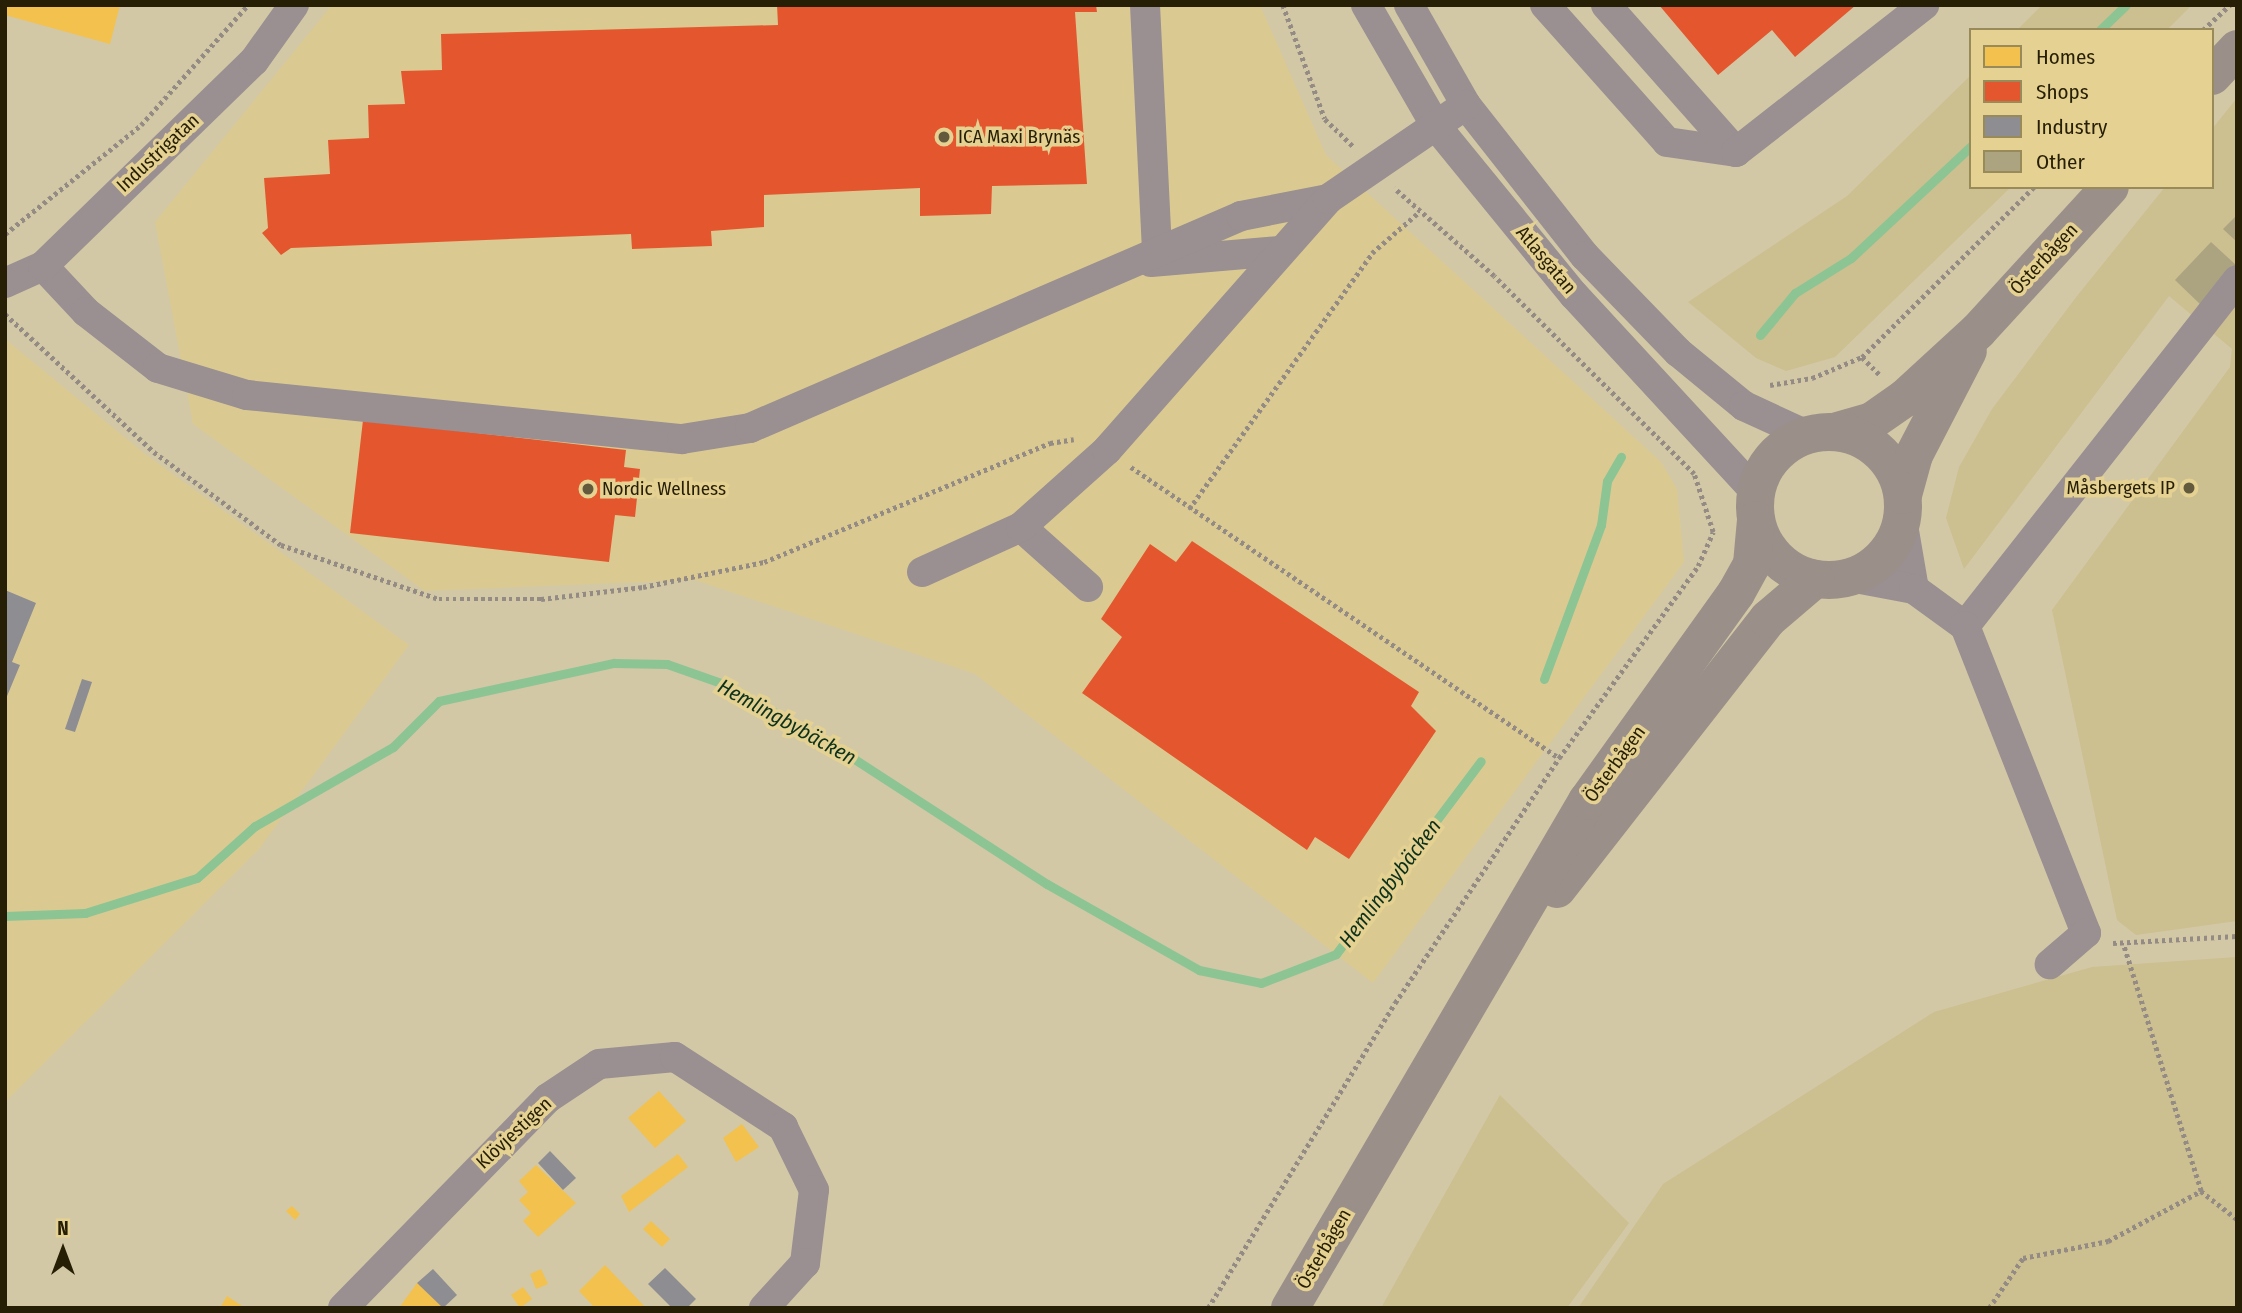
<!DOCTYPE html>
<html>
<head>
<meta charset="utf-8">
<style>
  body { margin:0 }
  #map { position:relative; width:2242px; height:1313px; overflow:hidden; background:#d2c8a5; font-family:"Fira Sans Condensed",sans-serif }
  div>[style] { position:absolute }
  [style*='--x'] { left:calc(var(--x)*1px); top:calc(var(--y)*1px); width:calc(var(--w)*1px); rotate:calc(var(--a)*1deg) }
  .built>* { inset:0; background:#daca92 }
  .green>* { inset:0; background:#ccbf90 }
  .homes>* { inset:0; background:#f2c14e }
  .shops>* { inset:0; background:#e4572e }
  .industry>* { inset:0; background:#8d8d92 }
  .stream>* { height:9px; margin:-4.5px; padding:0 4.5px; transform-origin:4.5px; border-radius:4.5px; background:#8dc494 }
  .building>* { inset:0; background:#aca381 }
  .path>* { height:4.5px; margin-top:-2.25px; transform-origin:0; background:repeating-linear-gradient(90deg,#948b85 0 3.5px,transparent 0 7px) }
  .minor>* { height:30px; margin:-15px; padding:0 15px; transform-origin:15px; border-radius:15px; background:#9a8f91 }
  .major>* { height:38px; margin:-19px; padding:0 19px; transform-origin:19px; border-radius:19px; background:#9b8f89 }
  .major>.ring { margin:-19px; padding:0; box-sizing:content-box; background:none; border:38px solid #9b8f89; border-radius:50% }
  .dots>* { width:19px; height:19px; translate:-50% -50%; box-sizing:border-box; border:4px solid #e5d292; border-radius:50% }
  span { translate:-50% -50%; white-space:nowrap; text-align:center; line-height:1.15; -webkit-text-stroke:7px #e5d292; paint-order:stroke }
  .poi-label { font-size:19px; color:#271f05 }
  .left { translate:0 -50%; text-align:left }
  .right { translate:-100% -50%; text-align:right }
  .street-label { font-size:19px; color:#271f05 }
  .water-label { font-size:21px; color:#0d311b; font-style:italic }
  .frame { position:absolute; inset:0; border:7px solid #271f05; pointer-events:none }
  .legend { position:absolute; left:1969px; top:28px; width:245px; height:161px; box-sizing:border-box; background:#e5d292; border:2px solid #998a5a; margin:0; padding:9px 12px; list-style:none; font-size:21px; color:#271f05 }
  .legend li { display:flex; align-items:center; gap:14px; height:35px }
  .legend b { width:35px; border:2px solid #998a5a }
  .north { position:absolute; left:28px; top:1215px; width:70px; height:70px; -webkit-text-stroke:5px #e5d292; paint-order:stroke; rotate:0deg; font-size:19px; font-weight:700; line-height:28px; text-align:center; color:#271f05 }
  .north::after { content:''; display:block; margin:auto; width:24px; height:32px; background:#271f05; clip-path:polygon(50% 0,100% 100%,50% 72%,0 100%) }
</style>
</head>
<body>
<div id="map">
  <div class="built">
    <div style="clip-path:polygon(332px 5px,1260px 5px,1326px 155px,1661px 462px,1677px 489px,1684px 562px,1373px 983px,975px 674px,695px 580px,425px 591px,193px 424px,155px 222px)"></div>
    <div style="clip-path:polygon(5px 339px,145px 454px,409px 645px,259px 849px,5px 1102px)"></div>
  </div>
  <div class="green">
    <div style="clip-path:polygon(2042px 5px,2192px 5px,2167px 30px,2017px 30px)"></div>
    <div style="clip-path:polygon(1971px 75px,1971px 187px,2011px 187px,1835px 357px,1786px 371px,1756px 358px,1688px 302px,1847px 196px)"></div>
    <div style="clip-path:polygon(2237px 98px,2237px 921px,2136px 935px,2117px 920px,2052px 610px,2230px 367px,2232px 349px,2169px 296px,1964px 569px,1946px 518px,1959px 467px,1992px 409px,2077px 296px,2165px 187px,2212px 187px,2212px 129px)"></div>
    <div style="clip-path:polygon(2237px 957px,2237px 1308px,1578px 1308px,1663px 1184px,1934px 1012px,2092px 967px)"></div>
    <div style="clip-path:polygon(1500px 1095px,1629px 1223px,1567px 1308px,1381px 1308px)"></div>
  </div>
  <div class="homes">
    <div style="clip-path:polygon(5px 5px,120px 5px,110px 44px,5px 15px)"></div>
    <div style="clip-path:polygon(659px 1091px,686px 1121px,655px 1148px,628px 1118px)"></div>
    <div style="clip-path:polygon(742px 1124px,759px 1147px,736px 1162px,723px 1138px)"></div>
    <div style="clip-path:polygon(678px 1154px,688px 1167px,629px 1212px,621px 1196px)"></div>
    <div style="clip-path:polygon(536px 1165px,576px 1203px,538px 1237px,523px 1221px,531px 1213px,519px 1200px,528px 1192px,519px 1181px)"></div>
    <div style="clip-path:polygon(292px 1206px,300px 1214px,295px 1220px,286px 1211px)"></div>
    <div style="clip-path:polygon(651px 1221px,670px 1239px,662px 1247px,643px 1229px)"></div>
    <div style="clip-path:polygon(605px 1265px,629px 1290px,646px 1308px,595px 1308px,579px 1291px)"></div>
    <div style="clip-path:polygon(541px 1269px,548px 1284px,536px 1289px,530px 1274px)"></div>
    <div style="clip-path:polygon(417px 1283px,423px 1286px,443px 1308px,399px 1308px)"></div>
    <div style="clip-path:polygon(523px 1287px,532px 1299px,520px 1308px,511px 1295px)"></div>
    <div style="clip-path:polygon(227px 1296px,245px 1308px,220px 1308px)"></div>
  </div>
  <div class="shops">
    <div style="clip-path:polygon(777px 5px,1096px 5px,1097px 12px,1075px 12px,1087px 184px,992px 186px,991px 214px,920px 216px,920px 188px,764px 195px,764px 227px,711px 231px,712px 246px,632px 249px,631px 234px,291px 248px,281px 255px,262px 233px,268px 228px,264px 178px,330px 174px,328px 140px,369px 138px,368px 105px,405px 104px,401px 71px,442px 70px,441px 34px,778px 25px)"></div>
    <div style="clip-path:polygon(1659px 5px,1856px 5px,1795px 57px,1772px 30px,1718px 75px)"></div>
    <div style="clip-path:polygon(363px 420px,626px 450px,624px 467px,640px 469px,635px 517px,615px 515px,609px 562px,350px 533px)"></div>
    <div style="clip-path:polygon(1192px 541px,1419px 692px,1411px 706px,1436px 731px,1349px 859px,1315px 837px,1307px 850px,1082px 693px,1122px 637px,1101px 619px,1150px 544px,1176px 562px)"></div>
  </div>
  <div class="industry">
    <div style="clip-path:polygon(5px 590px,36px 603px,12px 662px,20px 665px,5px 701px)"></div>
    <div style="clip-path:polygon(82px 679px,92px 682px,75px 732px,65px 729px)"></div>
    <div style="clip-path:polygon(550px 1151px,576px 1178px,563px 1190px,538px 1163px)"></div>
    <div style="clip-path:polygon(665px 1268px,696px 1299px,687px 1308px,672px 1308px,648px 1284px)"></div>
    <div style="clip-path:polygon(433px 1269px,457px 1295px,443px 1308px,417px 1283px)"></div>
  </div>
  <div class="stream">
    <div style="--x:2100;--y:30;--w:36;--a:-44"></div>
    <div style="--x:1760;--y:335;--w:55;--a:-50.2"></div>
    <div style="--x:1795;--y:293;--w:66;--a:-32"></div>
    <div style="--x:1851;--y:258;--w:164;--a:-43"></div>
    <div style="--x:1544;--y:679;--w:164;--a:-69.7"></div>
    <div style="--x:1601;--y:525;--w:44;--a:-82.2"></div>
    <div style="--x:1607;--y:481;--w:28;--a:-60"></div>
    <div style="--x:5;--y:916;--w:80;--a:-2.1"></div>
    <div style="--x:85;--y:913;--w:117;--a:-17.4"></div>
    <div style="--x:197;--y:878;--w:78;--a:-41.9"></div>
    <div style="--x:255;--y:826;--w:159;--a:-29.8"></div>
    <div style="--x:393;--y:747;--w:65;--a:-45"></div>
    <div style="--x:439;--y:701;--w:179;--a:-12.3"></div>
    <div style="--x:614;--y:663;--w:53;--a:1.1"></div>
    <div style="--x:667;--y:664;--w:64;--a:19.3"></div>
    <div style="--x:727;--y:685;--w:133;--a:29.9"></div>
    <div style="--x:842;--y:751;--w:244;--a:33"></div>
    <div style="--x:1047;--y:884;--w:175;--a:29.5"></div>
    <div style="--x:1199;--y:970;--w:63;--a:11.8"></div>
    <div style="--x:1261;--y:983;--w:80;--a:-21.1"></div>
    <div style="--x:1336;--y:954;--w:241;--a:-53.1"></div>
  </div>
  <div class="building">
    <div style="clip-path:polygon(2237px 215px,2237px 242px,2223px 229px)"></div>
    <div style="clip-path:polygon(2211px 242px,2237px 266px,2202px 306px,2175px 280px)"></div>
  </div>
  <div class="path">
    <div style="--x:1283;--y:5;--w:121;--a:69.8"></div>
    <div style="--x:1325;--y:119;--w:40;--a:44"></div>
    <div style="--x:2203;--y:30;--w:37;--a:-43"></div>
    <div style="--x:5;--y:234;--w:174;--a:-38.7"></div>
    <div style="--x:141;--y:125;--w:161;--a:-48.3"></div>
    <div style="--x:5;--y:314;--w:203;--a:42.8"></div>
    <div style="--x:154;--y:452;--w:157;--a:36.2"></div>
    <div style="--x:281;--y:545;--w:167;--a:18.9"></div>
    <div style="--x:439;--y:599;--w:102;--a:0"></div>
    <div style="--x:541;--y:599;--w:103;--a:-6.7"></div>
    <div style="--x:643;--y:587;--w:124;--a:-11.7"></div>
    <div style="--x:764;--y:562;--w:310;--a:-22.6"></div>
    <div style="--x:1050;--y:443;--w:24;--a:-9"></div>
    <div style="--x:1862;--y:357;--w:27;--a:45"></div>
    <div style="--x:1770;--y:385;--w:43;--a:-9.5"></div>
    <div style="--x:1812;--y:378;--w:54;--a:-22.8"></div>
    <div style="--x:1862;--y:357;--w:242;--a:-44.7"></div>
    <div style="--x:1131;--y:467;--w:518;--a:34.21"></div>
    <div style="--x:1189;--y:509;--w:315;--a:-54.4"></div>
    <div style="--x:1372;--y:253;--w:61;--a:-41"></div>
    <div style="--x:2113;--y:943;--w:124;--a:-3.2"></div>
    <div style="--x:2201;--y:1191;--w:46;--a:37.9"></div>
    <div style="--x:1208;--y:1308;--w:358;--a:-58.5"></div>
    <div style="--x:1395;--y:1003;--w:295;--a:-56.2"></div>
    <div style="--x:1559;--y:758;--w:237;--a:-54.1"></div>
    <div style="--x:1698;--y:566;--w:37;--a:-66"></div>
    <div style="--x:1713;--y:532;--w:61;--a:-108.1"></div>
    <div style="--x:1694;--y:474;--w:281;--a:-135.3"></div>
    <div style="--x:1494;--y:276;--w:133;--a:-138.7"></div>
    <div style="--x:1989;--y:1308;--w:60;--a:-55.8"></div>
    <div style="--x:2023;--y:1258;--w:87;--a:-11.3"></div>
    <div style="--x:2108;--y:1241;--w:106;--a:-28.3"></div>
    <div style="--x:2201;--y:1191;--w:256;--a:-107.5"></div>
  </div>
  <div class="minor">
    <div style="--x:1145;--y:5;--w:243;--a:87.2"></div>
    <div style="--x:1366;--y:5;--w:140;--a:60"></div>
    <div style="--x:1436;--y:126;--w:218;--a:50.8"></div>
    <div style="--x:1574;--y:295;--w:268;--a:47.3"></div>
    <div style="--x:1409;--y:5;--w:115;--a:60.3"></div>
    <div style="--x:1466;--y:105;--w:192;--a:51.8"></div>
    <div style="--x:1585;--y:256;--w:134;--a:45.9"></div>
    <div style="--x:1678;--y:352;--w:85;--a:39.3"></div>
    <div style="--x:1744;--y:406;--w:69;--a:24.7"></div>
    <div style="--x:1545;--y:5;--w:183;--a:48.3"></div>
    <div style="--x:1667;--y:142;--w:70;--a:8.2"></div>
    <div style="--x:1606;--y:5;--w:196;--a:48.5"></div>
    <div style="--x:1736;--y:152;--w:239;--a:-38"></div>
    <div style="--x:1151;--y:262;--w:129;--a:-4.9"></div>
    <div style="--x:43;--y:266;--w:63;--a:46.9"></div>
    <div style="--x:86;--y:312;--w:91;--a:37.9"></div>
    <div style="--x:158;--y:368;--w:93;--a:16.9"></div>
    <div style="--x:247;--y:395;--w:437;--a:5.8"></div>
    <div style="--x:682;--y:439;--w:69;--a:-9.2"></div>
    <div style="--x:750;--y:428;--w:535;--a:-23.35"></div>
    <div style="--x:1241;--y:216;--w:89;--a:-11.1"></div>
    <div style="--x:5;--y:283;--w:42;--a:-24.1"></div>
    <div style="--x:43;--y:266;--w:294;--a:-44.2"></div>
    <div style="--x:254;--y:61;--w:69;--a:-54.5"></div>
    <div style="--x:1902;--y:519;--w:71;--a:80.3"></div>
    <div style="--x:1021;--y:527;--w:90;--a:41.8"></div>
    <div style="--x:922;--y:572;--w:109;--a:-24.4"></div>
    <div style="--x:1021;--y:527;--w:115;--a:-41.8"></div>
    <div style="--x:1107;--y:450;--w:334;--a:-48.6"></div>
    <div style="--x:1328;--y:199;--w:167;--a:-34.3"></div>
    <div style="--x:1850;--y:577;--w:65;--a:10.6"></div>
    <div style="--x:1914;--y:589;--w:63;--a:36"></div>
    <div style="--x:1965;--y:626;--w:440;--a:-51.8"></div>
    <div style="--x:1965;--y:626;--w:330;--a:68.5"></div>
    <div style="--x:2086;--y:933;--w:48;--a:139.3"></div>
    <div style="--x:343;--y:1308;--w:293;--a:-45.7"></div>
    <div style="--x:548;--y:1098;--w:61;--a:-33.7"></div>
    <div style="--x:599;--y:1064;--w:76;--a:-5.3"></div>
    <div style="--x:675;--y:1057;--w:129;--a:32.9"></div>
    <div style="--x:783;--y:1127;--w:70;--a:63.8"></div>
    <div style="--x:814;--y:1190;--w:74;--a:97"></div>
    <div style="--x:805;--y:1263;--w:61;--a:132.3"></div>
  </div>
  <div class="major">
    <div style="--x:2212;--y:76;--w:37;--a:-47"></div>
    <div style="--x:1834;--y:432;--w:40;--a:-16"></div>
    <div style="--x:1872;--y:421;--w:40;--a:-34.9"></div>
    <div style="--x:1905;--y:398;--w:99;--a:-42.5"></div>
    <div style="--x:1978;--y:331;--w:195;--a:-47.5"></div>
    <div class="ring" style="left:1755px;top:432px;width:110px;height:110px"></div>
    <div style="--x:1903;--y:495;--w:41;--a:-74.6"></div>
    <div style="--x:1914;--y:455;--w:117;--a:-62.6"></div>
    <div style="--x:1557;--y:889;--w:343;--a:-52"></div>
    <div style="--x:1768;--y:619;--w:62;--a:-40.4"></div>
    <div style="--x:1290;--y:1308;--w:588;--a:-59.64"></div>
    <div style="--x:1587;--y:801;--w:256;--a:-54.4"></div>
    <div style="--x:1736;--y:593;--w:33;--a:-61"></div>
    <div style="--x:1752;--y:564;--w:44;--a:-84.8"></div>
  </div>
  <div class="dots">
    <div style="left:944px;top:137px;background:#635a3d"></div>
    <div style="left:2189px;top:488px;background:#635a3d"></div>
    <div style="left:588px;top:489px;background:#635a3d"></div>
  </div>
  <div class="poi-label">
    <span class="left" style="left:958px;top:137px">ICA Maxi Brynäs</span>
    <span class="right" style="left:2175px;top:488px">Måsbergets IP</span>
    <span class="left" style="left:602px;top:489px">Nordic Wellness</span>
  </div>
  <div class="street-label">
    <span style="left:158px;top:153px;rotate:-43deg">Industrigatan</span>
    <span style="left:2044px;top:259px;rotate:-47deg">Österbågen</span>
    <span style="left:1546px;top:260px;rotate:50deg">Atlasgatan</span>
    <span style="left:1615px;top:764px;rotate:-54deg">Österbågen</span>
    <span style="left:514px;top:1133px;rotate:-43deg">Klövjestigen</span>
    <span style="left:1324px;top:1249px;rotate:-60deg">Österbågen</span>
  </div>
  <div class="water-label">
    <span style="left:787px;top:722px;rotate:29deg">Hemlingbybäcken</span>
    <span style="left:1390px;top:883px;rotate:-53deg">Hemlingbybäcken</span>
  </div>
  <div class="frame"></div>
  <ul class="legend">
  <li><b style="height:19px;background:#f2c14e"></b>Homes</li>
  <li><b style="height:19px;background:#e4572e"></b>Shops</li>
  <li><b style="height:19px;background:#8d8d92"></b>Industry</li>
  <li><b style="height:19px;background:#aca381"></b>Other</li>
  </ul>
  <div class="north">N</div>
</div>
</body>
</html>
